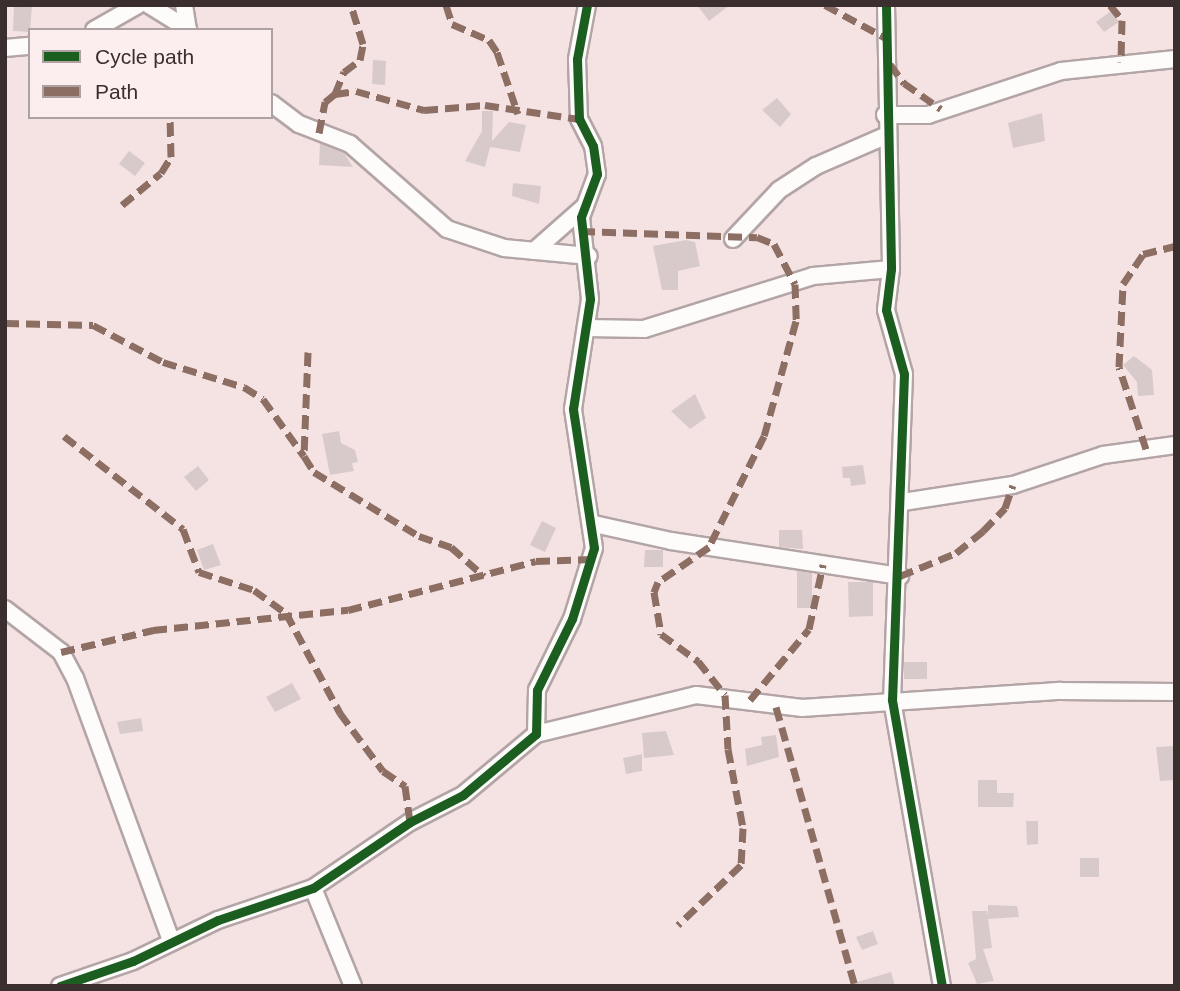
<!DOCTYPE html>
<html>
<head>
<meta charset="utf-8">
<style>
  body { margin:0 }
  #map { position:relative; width:1180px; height:991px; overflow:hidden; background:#f5e3e4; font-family:Arial,sans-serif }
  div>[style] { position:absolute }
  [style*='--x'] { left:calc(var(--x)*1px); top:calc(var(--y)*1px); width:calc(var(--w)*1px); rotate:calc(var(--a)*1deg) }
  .building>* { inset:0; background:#d8cacb }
  .roads { filter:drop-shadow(2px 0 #b3a5a6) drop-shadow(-2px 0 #b3a5a6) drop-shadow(0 2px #b3a5a6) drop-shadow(0 -2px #b3a5a6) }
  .minor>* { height:16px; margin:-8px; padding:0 8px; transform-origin:8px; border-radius:8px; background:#fefbfb }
  .quiet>* { height:7px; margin-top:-3.5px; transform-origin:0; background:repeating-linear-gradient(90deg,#8d6e63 0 14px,transparent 0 21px) }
  .cycleway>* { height:9px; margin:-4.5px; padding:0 4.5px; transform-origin:4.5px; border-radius:4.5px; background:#1b5e20 }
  span { translate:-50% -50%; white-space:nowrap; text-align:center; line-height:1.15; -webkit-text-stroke:5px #fceeef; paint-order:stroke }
  .frame { position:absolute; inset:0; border:7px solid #3a2e2e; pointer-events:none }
  .legend { position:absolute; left:28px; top:28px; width:245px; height:91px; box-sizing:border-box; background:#fceeef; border:2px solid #aea1a2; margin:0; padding:9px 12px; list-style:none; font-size:21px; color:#3a2e2e }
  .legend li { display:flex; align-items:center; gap:14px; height:35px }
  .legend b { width:35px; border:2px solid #aea1a2 }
</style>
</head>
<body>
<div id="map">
  <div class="building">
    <div style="clip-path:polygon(14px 5px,32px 5px,30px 32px,13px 31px)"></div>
    <div style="clip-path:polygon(697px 5px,730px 5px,709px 21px)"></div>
    <div style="clip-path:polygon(1111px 11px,1119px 22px,1104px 32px,1096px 22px)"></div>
    <div style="clip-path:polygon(373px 60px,386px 61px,385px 85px,372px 84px)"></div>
    <div style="clip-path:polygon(777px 98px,791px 114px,780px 127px,762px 110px)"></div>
    <div style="clip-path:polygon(482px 111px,493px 111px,492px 141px,509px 122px,526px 125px,520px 152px,490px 147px,485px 167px,465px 161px,482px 131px)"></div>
    <div style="clip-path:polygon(1042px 113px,1045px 141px,1013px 148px,1008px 123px)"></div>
    <div style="clip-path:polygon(320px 143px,344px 153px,353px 167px,319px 165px)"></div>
    <div style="clip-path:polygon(129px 151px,145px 163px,135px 176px,119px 164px)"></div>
    <div style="clip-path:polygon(513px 183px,541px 186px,539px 204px,512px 196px)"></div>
    <div style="clip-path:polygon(686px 240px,695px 242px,700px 266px,678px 271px,678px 290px,662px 290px,653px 246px)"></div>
    <div style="clip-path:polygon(1134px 356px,1152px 370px,1154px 395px,1138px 396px,1137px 382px,1123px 365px)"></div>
    <div style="clip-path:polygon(695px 394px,706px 418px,690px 429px,671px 411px)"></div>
    <div style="clip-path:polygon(339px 431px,341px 443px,355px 450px,358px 462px,352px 463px,354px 471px,330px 475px,322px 434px)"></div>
    <div style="clip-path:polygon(863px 465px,866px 484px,851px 486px,850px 478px,843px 478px,842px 467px)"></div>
    <div style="clip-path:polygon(198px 466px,209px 480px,196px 491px,184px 477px)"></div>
    <div style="clip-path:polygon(542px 521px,556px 528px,545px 552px,530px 545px)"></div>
    <div style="clip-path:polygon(779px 530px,802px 530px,803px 549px,779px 547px)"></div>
    <div style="clip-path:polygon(213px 544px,221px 565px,204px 570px,197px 550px)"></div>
    <div style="clip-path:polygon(645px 550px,663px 550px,663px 567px,644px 567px)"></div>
    <div style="clip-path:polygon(797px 571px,812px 573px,812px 608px,797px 608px)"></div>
    <div style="clip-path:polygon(848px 582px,873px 582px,873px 616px,849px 617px)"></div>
    <div style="clip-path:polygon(904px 662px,927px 662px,927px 679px,904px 679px)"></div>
    <div style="clip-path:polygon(292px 683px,301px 699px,275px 712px,266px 697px)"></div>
    <div style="clip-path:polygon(141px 718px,143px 731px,120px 734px,117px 722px)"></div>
    <div style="clip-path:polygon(666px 731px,674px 755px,644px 758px,642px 733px)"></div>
    <div style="clip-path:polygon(776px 735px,779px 757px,747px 766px,745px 749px,762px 745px,761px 737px)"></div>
    <div style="clip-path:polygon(1175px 746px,1175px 780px,1160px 781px,1156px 747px)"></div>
    <div style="clip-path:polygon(642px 754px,642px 771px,626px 774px,623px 758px)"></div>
    <div style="clip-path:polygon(978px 780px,997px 780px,997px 793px,1014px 793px,1013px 807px,978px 807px)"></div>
    <div style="clip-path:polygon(1026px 821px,1038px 821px,1038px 844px,1027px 845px)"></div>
    <div style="clip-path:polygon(1080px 858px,1099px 858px,1099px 877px,1080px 877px)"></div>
    <div style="clip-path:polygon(988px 905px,1017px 906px,1019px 917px,988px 919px,992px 948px,983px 949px,994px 981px,977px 984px,968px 963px,976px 959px,972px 911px,987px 911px,988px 916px)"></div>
    <div style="clip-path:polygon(873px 931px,878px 944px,862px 950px,856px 937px)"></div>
    <div style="clip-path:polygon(891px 972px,895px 986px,854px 986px,854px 983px)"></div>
  </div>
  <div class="roads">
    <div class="minor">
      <div style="--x:149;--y:5;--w:46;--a:31.6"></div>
      <div style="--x:184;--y:5;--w:25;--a:81"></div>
      <div style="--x:886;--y:5;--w:264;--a:88.9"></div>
      <div style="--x:891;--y:269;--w:41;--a:97"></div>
      <div style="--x:886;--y:310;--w:66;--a:74.3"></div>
      <div style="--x:904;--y:374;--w:326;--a:92.1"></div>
      <div style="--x:892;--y:700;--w:290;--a:80.1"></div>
      <div style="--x:94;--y:30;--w:51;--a:-29.6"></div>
      <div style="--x:5;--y:48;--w:25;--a:-5"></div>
      <div style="--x:271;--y:103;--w:35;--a:37"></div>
      <div style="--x:299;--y:124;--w:55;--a:21.4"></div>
      <div style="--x:350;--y:144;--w:129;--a:41.2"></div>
      <div style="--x:447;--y:229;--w:60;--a:18.4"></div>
      <div style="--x:504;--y:248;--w:85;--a:5.4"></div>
      <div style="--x:885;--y:115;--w:43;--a:0"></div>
      <div style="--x:928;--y:115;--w:140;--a:-18.3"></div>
      <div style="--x:1061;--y:71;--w:115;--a:-6"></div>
      <div style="--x:733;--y:239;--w:67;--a:-46.8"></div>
      <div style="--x:779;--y:190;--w:44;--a:-33"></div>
      <div style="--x:816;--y:166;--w:75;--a:-23.5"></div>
      <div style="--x:534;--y:251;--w:68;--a:-41.4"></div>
      <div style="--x:587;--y:328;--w:57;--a:1"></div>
      <div style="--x:644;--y:329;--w:177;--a:-17.4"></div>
      <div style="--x:813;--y:276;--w:78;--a:-5.1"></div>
      <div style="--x:903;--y:502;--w:111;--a:-8.8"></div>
      <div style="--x:1013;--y:485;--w:95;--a:-18.4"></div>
      <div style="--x:1103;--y:455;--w:73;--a:-7.9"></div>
      <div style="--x:594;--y:524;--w:79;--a:12.4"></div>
      <div style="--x:671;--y:541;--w:232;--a:8.7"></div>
      <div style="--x:5;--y:609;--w:71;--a:37.5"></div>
      <div style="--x:61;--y:652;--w:30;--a:62"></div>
      <div style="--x:75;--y:678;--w:280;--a:69.9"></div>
      <div style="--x:536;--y:734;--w:165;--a:-13.7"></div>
      <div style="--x:696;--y:695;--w:107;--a:7"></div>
      <div style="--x:802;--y:708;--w:259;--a:-3.8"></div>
      <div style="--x:1060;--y:691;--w:115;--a:0.5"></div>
      <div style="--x:313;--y:888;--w:106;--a:67.8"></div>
      <div style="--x:60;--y:986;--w:77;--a:-18.9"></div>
      <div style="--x:133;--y:961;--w:94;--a:-25.8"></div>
      <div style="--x:218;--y:920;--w:100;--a:-18.6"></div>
      <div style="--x:313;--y:888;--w:117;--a:-34.2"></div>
      <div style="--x:410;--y:822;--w:59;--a:-27"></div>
      <div style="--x:463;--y:795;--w:95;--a:-39.9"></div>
      <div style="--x:536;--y:734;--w:44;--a:-88.7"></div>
      <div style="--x:537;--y:690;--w:79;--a:-63.8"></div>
      <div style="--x:572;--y:619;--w:74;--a:-72.8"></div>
      <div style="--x:594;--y:548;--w:141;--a:-98.6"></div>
      <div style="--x:573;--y:409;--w:111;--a:-81.2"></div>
      <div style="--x:590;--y:299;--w:82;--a:-96.3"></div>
      <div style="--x:581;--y:217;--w:46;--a:-69.6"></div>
      <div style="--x:597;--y:174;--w:28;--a:-98"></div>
      <div style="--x:593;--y:146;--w:30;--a:-117"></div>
      <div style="--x:579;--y:119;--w:60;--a:-91.9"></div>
      <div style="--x:577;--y:59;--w:55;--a:-79.5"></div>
    </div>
  </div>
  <div class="quiet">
    <div style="--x:446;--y:5;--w:20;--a:72"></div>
    <div style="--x:452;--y:24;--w:40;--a:23.4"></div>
    <div style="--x:489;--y:40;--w:14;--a:56"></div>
    <div style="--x:497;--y:52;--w:65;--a:71.3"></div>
    <div style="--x:825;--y:5;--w:69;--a:28.4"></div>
    <div style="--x:1110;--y:5;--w:19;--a:51"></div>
    <div style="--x:1122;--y:20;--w:42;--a:91.4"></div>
    <div style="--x:890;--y:64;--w:24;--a:54"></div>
    <div style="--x:904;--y:83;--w:45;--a:35.1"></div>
    <div style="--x:335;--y:94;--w:24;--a:-68"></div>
    <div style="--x:344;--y:72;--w:20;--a:-37"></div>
    <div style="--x:360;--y:60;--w:16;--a:-79"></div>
    <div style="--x:363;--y:44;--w:41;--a:-107.1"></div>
    <div style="--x:319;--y:133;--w:32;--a:-79"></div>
    <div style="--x:325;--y:102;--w:13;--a:-39"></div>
    <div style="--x:335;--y:94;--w:21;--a:-8"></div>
    <div style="--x:356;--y:91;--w:71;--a:15.6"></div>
    <div style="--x:424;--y:110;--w:61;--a:-4.7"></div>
    <div style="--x:485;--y:105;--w:95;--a:8.5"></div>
    <div style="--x:122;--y:205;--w:50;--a:-39.4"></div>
    <div style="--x:161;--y:173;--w:19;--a:-58"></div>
    <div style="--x:171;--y:157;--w:40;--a:-91.4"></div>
    <div style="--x:581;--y:231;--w:176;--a:2"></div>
    <div style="--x:757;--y:237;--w:18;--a:22"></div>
    <div style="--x:774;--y:244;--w:45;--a:62.3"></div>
    <div style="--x:795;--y:284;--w:37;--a:88"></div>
    <div style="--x:796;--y:321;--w:119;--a:105.5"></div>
    <div style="--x:764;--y:436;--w:124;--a:116.4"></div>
    <div style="--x:709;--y:547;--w:62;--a:145.5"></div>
    <div style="--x:658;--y:582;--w:11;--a:112"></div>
    <div style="--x:654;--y:592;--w:43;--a:80.5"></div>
    <div style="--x:661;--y:634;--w:46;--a:36.1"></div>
    <div style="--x:698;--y:661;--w:43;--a:51.5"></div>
    <div style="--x:725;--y:695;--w:54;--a:86.8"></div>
    <div style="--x:728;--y:749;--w:80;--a:79.2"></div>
    <div style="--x:743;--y:828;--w:37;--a:93"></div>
    <div style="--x:741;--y:865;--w:87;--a:136.4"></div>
    <div style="--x:5;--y:323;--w:88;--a:1.3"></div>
    <div style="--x:93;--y:325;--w:79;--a:27.9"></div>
    <div style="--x:163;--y:362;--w:85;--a:17.2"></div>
    <div style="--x:244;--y:387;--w:22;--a:32"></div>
    <div style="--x:263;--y:399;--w:70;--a:54.3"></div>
    <div style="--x:308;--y:352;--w:104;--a:92.2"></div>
    <div style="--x:304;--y:456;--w:19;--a:58"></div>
    <div style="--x:314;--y:472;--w:123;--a:31.4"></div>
    <div style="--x:419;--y:536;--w:34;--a:19"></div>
    <div style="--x:451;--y:547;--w:44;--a:41.3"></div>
    <div style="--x:64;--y:436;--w:151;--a:38"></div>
    <div style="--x:183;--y:529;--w:46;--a:69.6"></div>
    <div style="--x:199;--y:572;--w:58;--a:18.1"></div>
    <div style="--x:254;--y:590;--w:39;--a:36"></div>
    <div style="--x:286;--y:613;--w:114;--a:61.6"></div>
    <div style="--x:340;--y:713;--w:72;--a:53.4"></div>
    <div style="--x:383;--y:771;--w:27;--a:34"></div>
    <div style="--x:405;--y:786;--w:36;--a:82"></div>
    <div style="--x:1146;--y:449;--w:86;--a:-108.2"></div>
    <div style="--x:1119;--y:367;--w:83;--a:-87.2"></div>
    <div style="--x:1123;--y:284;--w:36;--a:-56"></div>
    <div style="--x:1143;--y:254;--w:33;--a:-14"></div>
    <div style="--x:900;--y:576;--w:61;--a:-22.3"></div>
    <div style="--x:956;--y:553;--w:35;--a:-39"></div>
    <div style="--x:983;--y:531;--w:32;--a:-46"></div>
    <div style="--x:1005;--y:508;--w:24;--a:-71"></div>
    <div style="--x:61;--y:652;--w:95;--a:-13.4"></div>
    <div style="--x:153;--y:630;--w:196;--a:-5.9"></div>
    <div style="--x:348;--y:610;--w:194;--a:-14.6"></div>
    <div style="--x:536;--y:561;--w:56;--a:-2"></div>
    <div style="--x:750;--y:700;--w:92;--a:-50.3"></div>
    <div style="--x:809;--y:629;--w:66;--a:-77.7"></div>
    <div style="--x:776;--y:707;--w:290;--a:74.2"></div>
  </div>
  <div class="cycleway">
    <div style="--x:886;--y:5;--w:264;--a:88.9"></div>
    <div style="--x:891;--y:269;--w:41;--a:97"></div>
    <div style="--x:886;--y:310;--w:66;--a:74.3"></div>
    <div style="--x:904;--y:374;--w:326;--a:92.1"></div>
    <div style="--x:892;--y:700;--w:290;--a:80.1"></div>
    <div style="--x:60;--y:986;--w:77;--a:-18.9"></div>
    <div style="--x:133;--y:961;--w:94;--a:-25.8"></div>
    <div style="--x:218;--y:920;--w:100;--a:-18.6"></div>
    <div style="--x:313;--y:888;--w:117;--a:-34.2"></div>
    <div style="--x:410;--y:822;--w:59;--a:-27"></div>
    <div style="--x:463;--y:795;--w:95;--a:-39.9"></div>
    <div style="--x:536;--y:734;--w:44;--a:-88.7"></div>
    <div style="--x:537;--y:690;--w:79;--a:-63.8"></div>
    <div style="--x:572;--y:619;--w:74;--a:-72.8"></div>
    <div style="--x:594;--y:548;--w:141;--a:-98.6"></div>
    <div style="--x:573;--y:409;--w:111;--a:-81.2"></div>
    <div style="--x:590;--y:299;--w:82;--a:-96.3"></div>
    <div style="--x:581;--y:217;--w:46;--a:-69.6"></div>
    <div style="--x:597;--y:174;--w:28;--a:-98"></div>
    <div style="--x:593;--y:146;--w:30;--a:-117"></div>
    <div style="--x:579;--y:119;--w:60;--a:-91.9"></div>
    <div style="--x:577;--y:59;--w:55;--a:-79.5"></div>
  </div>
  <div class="frame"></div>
  <ul class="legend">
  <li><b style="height:9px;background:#1b5e20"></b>Cycle path</li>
  <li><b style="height:9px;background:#8d6e63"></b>Path</li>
  </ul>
</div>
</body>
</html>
